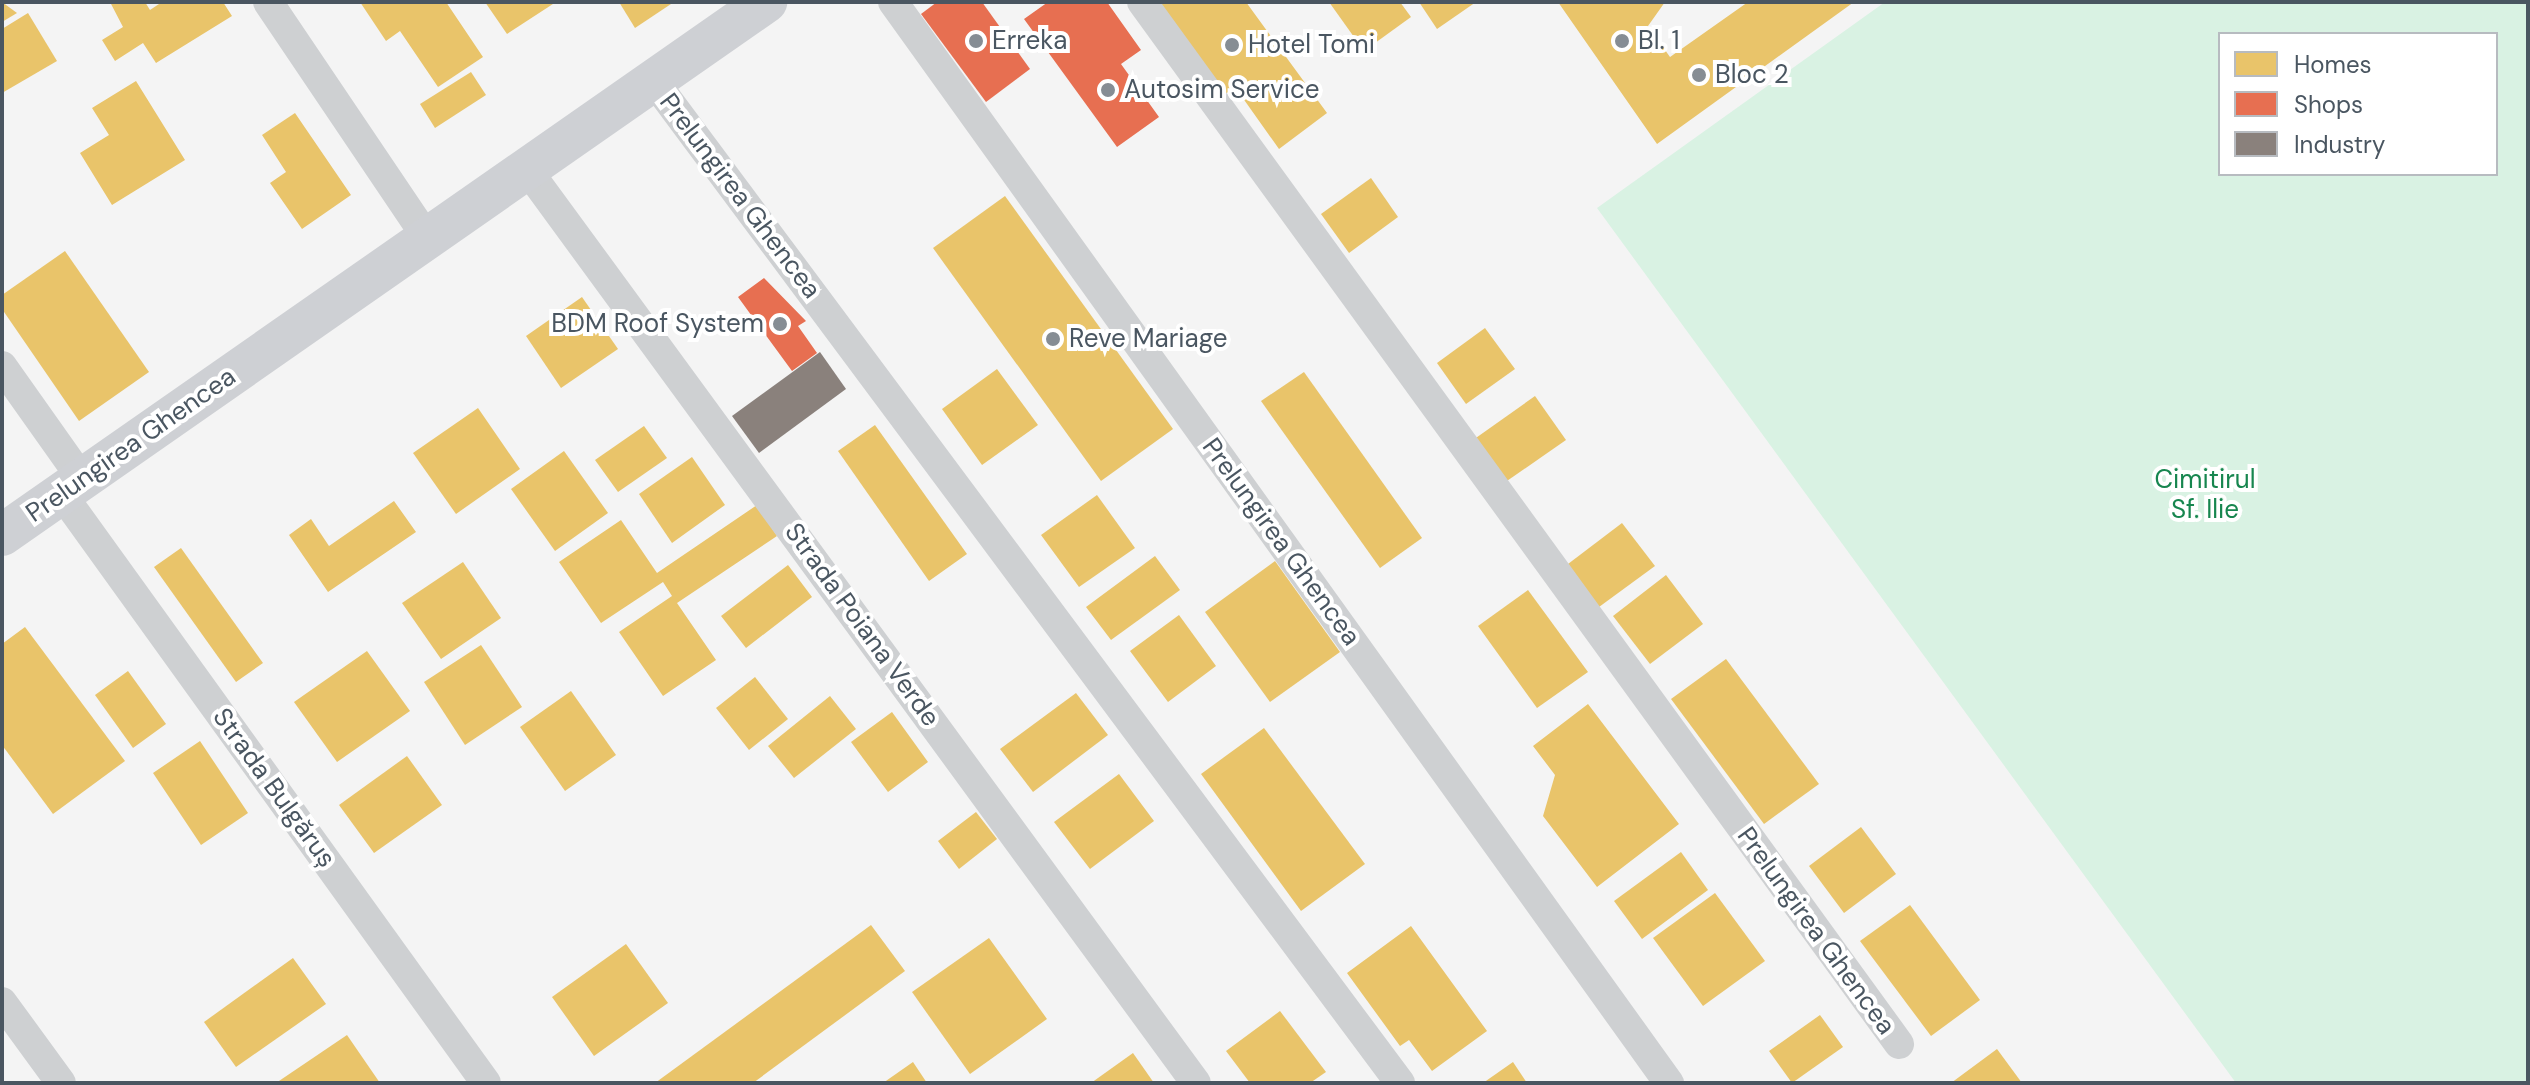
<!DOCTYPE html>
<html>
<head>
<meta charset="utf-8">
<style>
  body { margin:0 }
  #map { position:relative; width:2530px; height:1085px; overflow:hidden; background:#f4f4f4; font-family:"DM Sans",sans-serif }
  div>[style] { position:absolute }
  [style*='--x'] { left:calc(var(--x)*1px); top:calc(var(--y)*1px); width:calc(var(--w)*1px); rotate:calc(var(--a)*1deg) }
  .green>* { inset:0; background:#d9f2e3 }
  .homes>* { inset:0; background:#e9c46a }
  .shops>* { inset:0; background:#e76f51 }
  .industry>* { inset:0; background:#8a817c }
  .street>* { height:30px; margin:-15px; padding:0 15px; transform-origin:15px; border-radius:15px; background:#ced0d2 }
  .secondary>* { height:42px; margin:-21px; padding:0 21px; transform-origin:21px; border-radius:21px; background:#ced0d4 }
  .dots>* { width:22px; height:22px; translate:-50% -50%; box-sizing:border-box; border:4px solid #fff; border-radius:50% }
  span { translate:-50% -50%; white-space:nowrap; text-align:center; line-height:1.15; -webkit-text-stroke:8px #fff; paint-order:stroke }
  .poi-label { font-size:26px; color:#4a5661 }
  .left { translate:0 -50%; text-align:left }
  .right { translate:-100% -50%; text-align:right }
  .street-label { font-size:26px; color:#4a5661 }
  .park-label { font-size:26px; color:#17864f }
  .frame { position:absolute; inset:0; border:4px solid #4a5661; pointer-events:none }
  .legend { position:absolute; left:2218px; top:32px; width:280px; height:144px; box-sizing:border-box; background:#fff; border:2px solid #b7bbc0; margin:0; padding:10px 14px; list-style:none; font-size:24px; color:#4a5661 }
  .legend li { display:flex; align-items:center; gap:16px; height:40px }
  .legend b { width:40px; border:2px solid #b7bbc0 }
</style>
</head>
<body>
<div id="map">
  <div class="green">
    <div style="clip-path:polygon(evenodd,1885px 2px,2528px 2px,2528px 1083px,2236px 1083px,1597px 208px,1885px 2px,2220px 34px,2496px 34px,2496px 174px,2220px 174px,2220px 34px)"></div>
  </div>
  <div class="homes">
    <div style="clip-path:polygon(2px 2px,17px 13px,2px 22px)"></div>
    <div style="clip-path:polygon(110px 2px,145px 2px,150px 10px,162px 2px,223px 2px,232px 16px,156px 63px,143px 43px,115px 61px,102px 40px,123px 27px)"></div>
    <div style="clip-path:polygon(360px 2px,446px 2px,483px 57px,438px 87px,400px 31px,386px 41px)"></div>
    <div style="clip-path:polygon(485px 2px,556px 2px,507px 34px)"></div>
    <div style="clip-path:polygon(619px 2px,674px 2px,635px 28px)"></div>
    <div style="clip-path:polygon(1156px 2px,1246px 2px,1327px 113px,1279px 149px,1235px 87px,1224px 95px)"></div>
    <div style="clip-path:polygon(1329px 2px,1400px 2px,1411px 17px,1364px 51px)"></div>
    <div style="clip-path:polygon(1419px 2px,1476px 2px,1437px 29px)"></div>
    <div style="clip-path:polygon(1558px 2px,1665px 2px,1648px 26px,1670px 57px,1748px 2px,1854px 2px,1657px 144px)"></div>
    <div style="clip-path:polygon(28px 13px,57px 61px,2px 93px,2px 29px)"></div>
    <div style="clip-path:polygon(471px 72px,486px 95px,435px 128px,420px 104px)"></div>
    <div style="clip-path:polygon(136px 81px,185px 160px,112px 205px,80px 153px,109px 135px,92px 108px)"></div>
    <div style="clip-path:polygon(295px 113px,351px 195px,302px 229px,270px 183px,286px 172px,262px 135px)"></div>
    <div style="clip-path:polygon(1371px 178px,1398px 217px,1349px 253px,1321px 214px)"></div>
    <div style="clip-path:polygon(1005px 196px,1173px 429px,1101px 481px,933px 248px)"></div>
    <div style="clip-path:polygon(65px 251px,149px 372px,79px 421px,2px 309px,2px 295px)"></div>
    <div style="clip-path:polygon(582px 297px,618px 349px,561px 388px,526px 336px)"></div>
    <div style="clip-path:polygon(1485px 328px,1515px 369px,1466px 404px,1437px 363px)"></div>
    <div style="clip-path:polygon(997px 369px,1038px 425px,982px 465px,942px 409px)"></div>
    <div style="clip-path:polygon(1304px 372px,1422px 538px,1380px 568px,1261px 401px)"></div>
    <div style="clip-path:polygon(1535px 396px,1566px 440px,1504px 483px,1473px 440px)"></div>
    <div style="clip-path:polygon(478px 408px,520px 469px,456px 514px,413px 453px)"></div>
    <div style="clip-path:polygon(875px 425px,967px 554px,929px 581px,838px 451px)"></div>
    <div style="clip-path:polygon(644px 426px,667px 458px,618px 492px,595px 460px)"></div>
    <div style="clip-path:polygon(564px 451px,608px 513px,555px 551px,511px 489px)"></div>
    <div style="clip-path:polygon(692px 457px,725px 505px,672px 543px,639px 494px)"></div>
    <div style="clip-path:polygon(1097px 495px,1135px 548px,1079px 587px,1041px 535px)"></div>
    <div style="clip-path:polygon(394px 501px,416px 532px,328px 592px,289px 535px,311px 519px,329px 546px)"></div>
    <div style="clip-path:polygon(757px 505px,777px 536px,677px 603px,716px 660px,663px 696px,619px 632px,672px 596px,663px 582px,601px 623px,559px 562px,621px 520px,657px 573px)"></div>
    <div style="clip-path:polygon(1622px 523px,1655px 566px,1599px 607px,1568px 564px)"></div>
    <div style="clip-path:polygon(181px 548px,263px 663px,236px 682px,154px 567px)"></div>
    <div style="clip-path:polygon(1155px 556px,1180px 590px,1111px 640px,1086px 607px)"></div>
    <div style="clip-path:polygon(1275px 561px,1340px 652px,1270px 702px,1205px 612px)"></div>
    <div style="clip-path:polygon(463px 562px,501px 618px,441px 659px,402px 603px)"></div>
    <div style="clip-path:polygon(788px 565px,812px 597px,746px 648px,721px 616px)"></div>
    <div style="clip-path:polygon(1666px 575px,1703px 624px,1650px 664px,1613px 616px)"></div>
    <div style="clip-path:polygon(1528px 590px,1588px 672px,1537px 708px,1478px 626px)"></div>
    <div style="clip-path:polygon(1179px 615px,1216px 666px,1168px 702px,1130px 651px)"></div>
    <div style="clip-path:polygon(25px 627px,125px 761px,53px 814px,2px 745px,2px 644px)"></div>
    <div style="clip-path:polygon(481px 645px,522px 707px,465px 745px,424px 682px)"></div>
    <div style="clip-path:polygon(367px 651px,410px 711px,337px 762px,294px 702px)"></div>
    <div style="clip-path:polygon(1726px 659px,1819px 784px,1764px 824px,1671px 699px)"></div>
    <div style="clip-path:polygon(128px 671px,166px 724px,133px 748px,95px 695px)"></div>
    <div style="clip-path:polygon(755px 677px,788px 719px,749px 750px,716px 708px)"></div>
    <div style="clip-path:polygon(571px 691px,616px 755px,565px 791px,520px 727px)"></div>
    <div style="clip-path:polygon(1076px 693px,1108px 735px,1033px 792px,1000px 749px)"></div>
    <div style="clip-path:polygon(830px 696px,856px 729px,794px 778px,768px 746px)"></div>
    <div style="clip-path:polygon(1588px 704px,1679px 824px,1597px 887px,1543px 816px,1555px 775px,1533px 746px)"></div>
    <div style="clip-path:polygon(892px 712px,928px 762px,888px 792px,851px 742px)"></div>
    <div style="clip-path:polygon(1264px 728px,1365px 864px,1301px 911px,1201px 774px)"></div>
    <div style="clip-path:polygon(200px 741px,248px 813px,201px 845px,153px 773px)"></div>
    <div style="clip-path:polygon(407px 756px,442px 805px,374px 853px,339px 805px)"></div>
    <div style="clip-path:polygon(1119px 774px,1154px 821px,1090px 869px,1054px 822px)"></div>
    <div style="clip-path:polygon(976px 812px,997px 839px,959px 869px,938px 841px)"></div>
    <div style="clip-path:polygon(1861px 827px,1896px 874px,1844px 913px,1809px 866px)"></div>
    <div style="clip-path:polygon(1681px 852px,1708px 890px,1642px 939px,1614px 901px)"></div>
    <div style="clip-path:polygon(1715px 893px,1765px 961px,1703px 1006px,1653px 938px)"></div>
    <div style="clip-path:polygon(1910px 905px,1980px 1000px,1931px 1036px,1860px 941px)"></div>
    <div style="clip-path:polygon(871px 925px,905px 971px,753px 1083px,655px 1083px)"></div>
    <div style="clip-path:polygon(1411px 926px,1487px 1031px,1432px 1071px,1409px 1040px,1400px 1046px,1347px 973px)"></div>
    <div style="clip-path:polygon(989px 938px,1047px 1019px,970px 1074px,912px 992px)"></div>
    <div style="clip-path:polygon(626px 944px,668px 1003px,594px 1056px,552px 997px)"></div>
    <div style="clip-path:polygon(293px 958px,326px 1004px,236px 1067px,204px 1022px)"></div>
    <div style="clip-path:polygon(1280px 1011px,1326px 1072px,1310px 1083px,1250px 1083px,1226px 1051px)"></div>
    <div style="clip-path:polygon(1820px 1015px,1843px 1047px,1792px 1083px,1769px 1051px)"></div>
    <div style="clip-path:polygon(347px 1035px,380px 1083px,276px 1083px)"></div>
    <div style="clip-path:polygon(1997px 1049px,2022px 1083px,1951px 1083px)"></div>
    <div style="clip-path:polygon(1133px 1053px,1154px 1083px,1091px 1083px)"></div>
    <div style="clip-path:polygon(913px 1062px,927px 1083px,883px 1083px)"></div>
    <div style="clip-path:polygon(1513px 1062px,1527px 1083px,1483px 1083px)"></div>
  </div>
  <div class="shops">
    <div style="clip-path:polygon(937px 2px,982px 2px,1030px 69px,986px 102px,921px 14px)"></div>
    <div style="clip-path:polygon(1048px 2px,1107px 2px,1141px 50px,1121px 64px,1159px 117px,1117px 147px,1024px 19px)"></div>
    <div style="clip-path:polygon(764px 278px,806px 321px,798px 326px,817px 353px,792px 371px,738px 297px)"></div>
  </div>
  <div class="industry">
    <div style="clip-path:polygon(820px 352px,846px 389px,759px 453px,732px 416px)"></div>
  </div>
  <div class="street">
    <div style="--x:268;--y:2;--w:285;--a:56"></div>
    <div style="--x:893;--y:2;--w:1331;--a:54.33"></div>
    <div style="--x:1142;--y:2;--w:1288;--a:54"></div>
    <div style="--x:653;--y:80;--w:1251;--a:53.32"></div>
    <div style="--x:526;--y:168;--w:1134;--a:53.79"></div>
    <div style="--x:2;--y:366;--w:138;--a:54.7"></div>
    <div style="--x:61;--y:493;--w:727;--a:54.23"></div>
    <div style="--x:2;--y:1002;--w:100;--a:53.9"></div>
  </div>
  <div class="secondary">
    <div style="--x:2;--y:535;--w:932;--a:-34.9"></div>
  </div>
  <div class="dots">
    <div style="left:976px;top:41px;background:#868d94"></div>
    <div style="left:1622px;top:41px;background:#868d94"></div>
    <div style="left:1232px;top:45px;background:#868d94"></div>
    <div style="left:1699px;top:75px;background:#868d94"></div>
    <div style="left:1108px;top:90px;background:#868d94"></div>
    <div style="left:780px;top:324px;background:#868d94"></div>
    <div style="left:1053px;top:339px;background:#868d94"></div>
  </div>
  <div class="poi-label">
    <span class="left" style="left:992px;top:41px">Erreka</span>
    <span class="left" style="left:1638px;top:41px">Bl. 1</span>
    <span class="left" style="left:1248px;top:45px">Hotel Tomi</span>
    <span class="left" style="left:1715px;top:75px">Bloc 2</span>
    <span class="left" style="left:1124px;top:90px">Autosim Service</span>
    <span class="right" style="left:764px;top:324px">BDM Roof System</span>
    <span class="left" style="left:1069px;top:339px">Reve Mariage</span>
  </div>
  <div class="street-label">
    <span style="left:740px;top:196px;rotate:53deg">Prelungirea Ghencea</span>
    <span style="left:131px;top:445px;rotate:-35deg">Prelungirea Ghencea</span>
    <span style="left:1281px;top:542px;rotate:54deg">Prelungirea Ghencea</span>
    <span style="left:862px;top:625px;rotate:54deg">Strada Poiana Verde</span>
    <span style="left:274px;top:788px;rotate:54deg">Strada Bulgăruș</span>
    <span style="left:1816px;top:931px;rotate:54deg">Prelungirea Ghencea</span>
  </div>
  <div class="park-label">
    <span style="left:2205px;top:495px">Cimitirul<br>Sf. Ilie</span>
  </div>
  <div class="frame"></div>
  <ul class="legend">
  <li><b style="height:22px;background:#e9c46a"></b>Homes</li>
  <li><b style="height:22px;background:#e76f51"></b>Shops</li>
  <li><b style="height:22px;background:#8a817c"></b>Industry</li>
  </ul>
</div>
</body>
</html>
